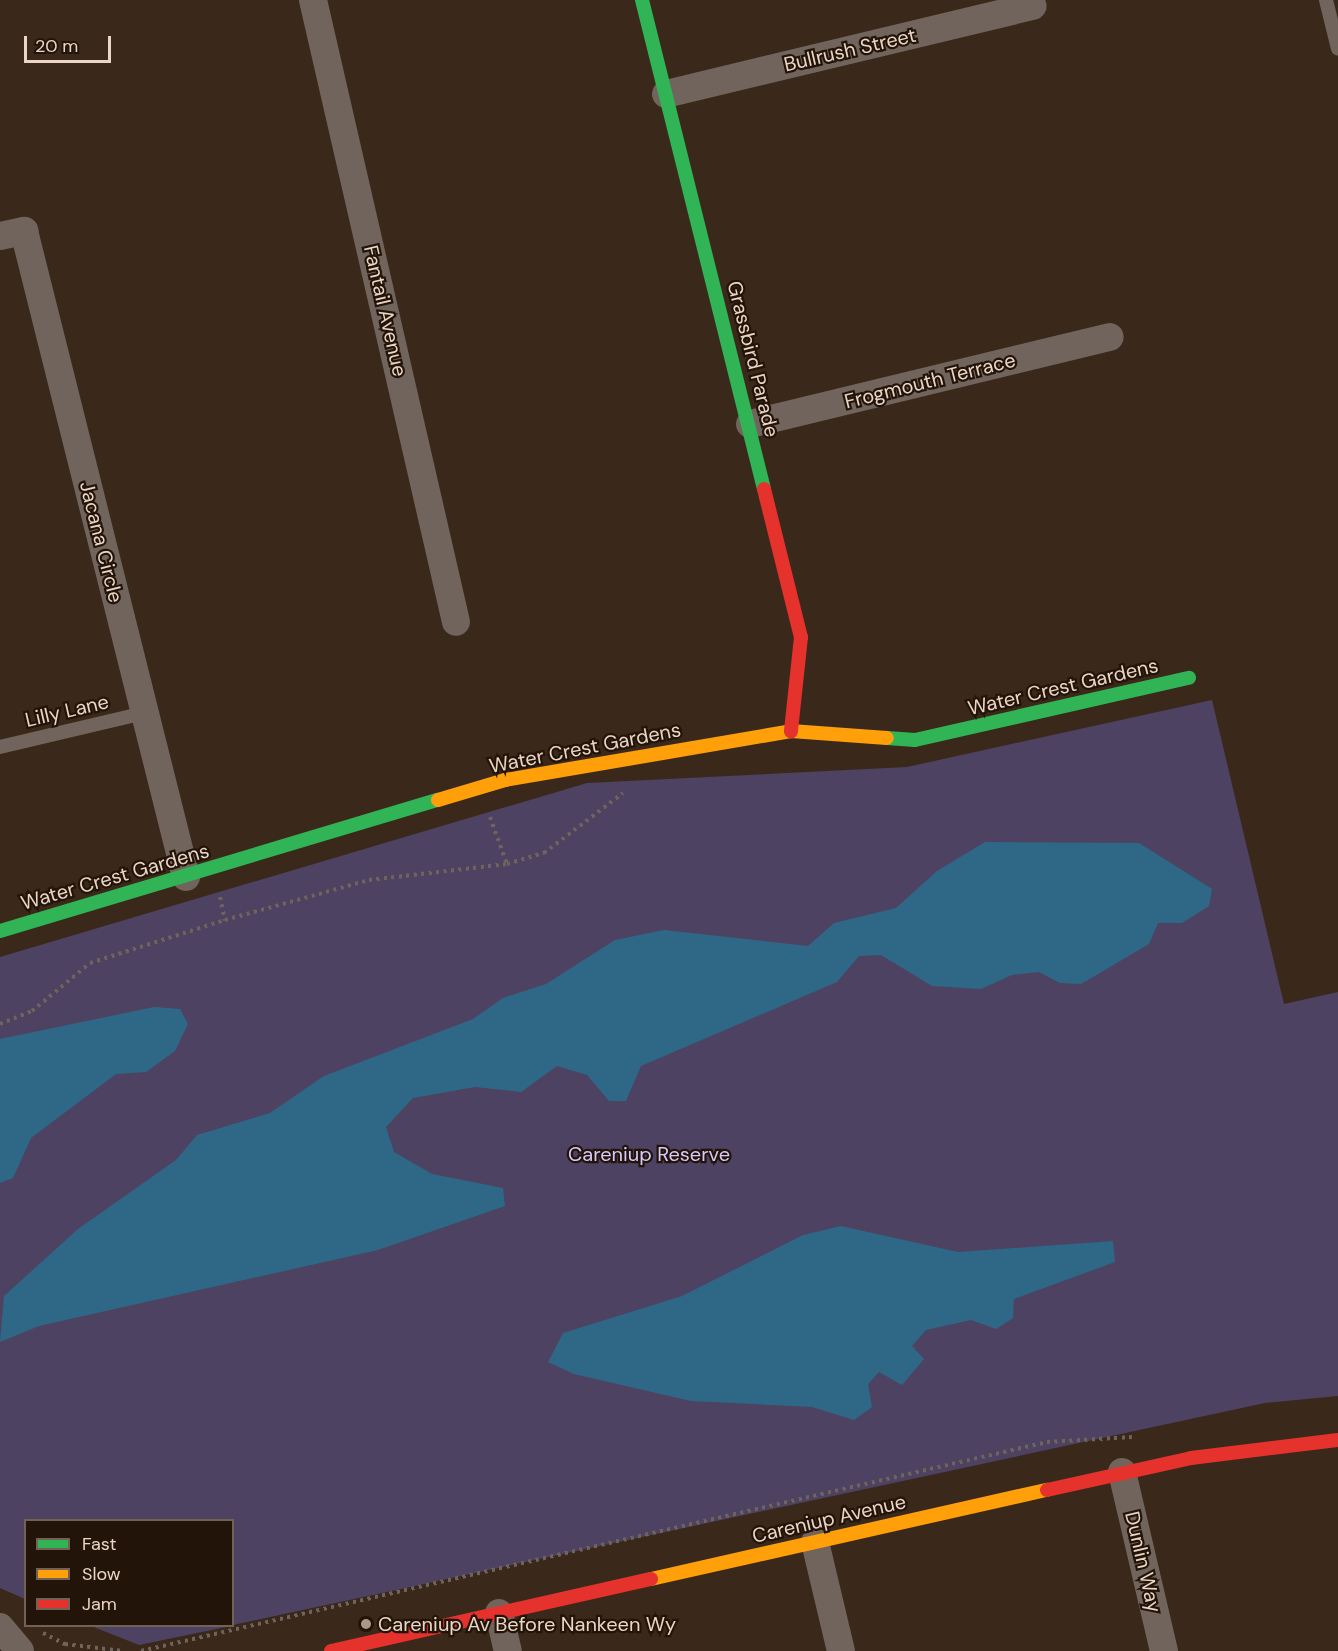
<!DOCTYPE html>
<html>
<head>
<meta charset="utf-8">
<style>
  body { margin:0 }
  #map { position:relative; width:1338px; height:1651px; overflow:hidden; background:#3a281a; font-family:"DM Sans",sans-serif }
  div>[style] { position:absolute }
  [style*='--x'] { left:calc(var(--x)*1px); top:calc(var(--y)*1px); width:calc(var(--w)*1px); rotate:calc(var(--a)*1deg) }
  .green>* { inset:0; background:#4d4261 }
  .water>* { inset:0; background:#2f6886 }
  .path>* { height:4px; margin-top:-2px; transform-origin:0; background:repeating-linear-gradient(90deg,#6f645b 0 3px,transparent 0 7.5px) }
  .lane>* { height:14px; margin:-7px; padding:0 7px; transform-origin:7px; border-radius:7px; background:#70645c }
  .street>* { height:28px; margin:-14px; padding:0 14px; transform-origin:14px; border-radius:14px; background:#70645c }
  .fast>* { height:14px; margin:-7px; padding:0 7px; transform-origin:7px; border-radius:7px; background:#30b455 }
  .slow>* { height:14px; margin:-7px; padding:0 7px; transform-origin:7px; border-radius:7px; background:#ff9f0a }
  .jam>* { height:14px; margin:-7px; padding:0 7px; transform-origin:7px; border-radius:7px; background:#e5322d }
  .dots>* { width:16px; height:16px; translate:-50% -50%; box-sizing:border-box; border:3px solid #231409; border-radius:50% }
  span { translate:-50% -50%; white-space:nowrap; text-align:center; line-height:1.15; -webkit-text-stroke:4.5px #231409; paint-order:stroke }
  .street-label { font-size:20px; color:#ead5c6 }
  .park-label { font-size:20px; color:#d6cafc }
  .poi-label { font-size:20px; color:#ead5c6 }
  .left { translate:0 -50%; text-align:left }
  .legend { position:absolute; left:24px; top:1519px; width:210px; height:108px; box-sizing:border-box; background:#231409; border:2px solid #736155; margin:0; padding:8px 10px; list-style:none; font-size:18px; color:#ead5c6 }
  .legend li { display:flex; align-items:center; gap:12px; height:30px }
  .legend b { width:30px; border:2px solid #736155 }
  .scale { position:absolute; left:24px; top:36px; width:87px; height:27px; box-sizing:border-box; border:3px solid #ead5c6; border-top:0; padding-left:8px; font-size:18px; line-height:21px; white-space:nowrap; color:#ead5c6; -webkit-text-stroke:4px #231409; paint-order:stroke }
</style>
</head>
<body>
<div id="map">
  <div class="green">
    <div style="clip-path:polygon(1212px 700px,1284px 1004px,1338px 992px,1338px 1396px,1265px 1403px,233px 1625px,232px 1520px,26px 1520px,25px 1599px,0 1588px,0 957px,587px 783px,907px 767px)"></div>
    <div style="clip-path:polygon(91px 1626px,231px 1626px,139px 1645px)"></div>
  </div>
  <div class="water">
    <div style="clip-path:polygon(985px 842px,1139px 843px,1212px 889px,1209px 906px,1182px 923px,1158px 923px,1149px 944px,1081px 984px,1060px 983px,1039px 972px,1012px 975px,981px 989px,932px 986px,881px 955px,859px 956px,837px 982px,641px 1066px,626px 1101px,609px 1101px,587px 1075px,557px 1066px,521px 1092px,475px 1087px,413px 1098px,386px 1127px,394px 1152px,432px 1174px,503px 1188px,505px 1206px,378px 1250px,39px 1326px,0 1342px,4px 1296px,78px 1229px,176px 1160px,197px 1135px,270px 1113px,324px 1076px,473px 1019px,503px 998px,546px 984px,615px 940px,664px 930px,808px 946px,834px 923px,896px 908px,937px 871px)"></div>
    <div style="clip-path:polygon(154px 1007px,180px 1009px,188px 1024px,175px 1051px,146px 1072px,116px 1074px,31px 1138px,13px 1178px,0 1183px,0 1039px)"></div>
    <div style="clip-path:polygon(841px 1226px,958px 1252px,1113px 1241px,1115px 1262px,1014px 1299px,1013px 1318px,996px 1329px,971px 1320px,926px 1330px,912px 1346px,924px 1359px,902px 1385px,879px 1372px,868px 1384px,872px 1407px,854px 1420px,812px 1407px,691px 1401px,574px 1374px,548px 1362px,563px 1333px,682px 1296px,803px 1235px)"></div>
  </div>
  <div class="path">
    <div style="--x:490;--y:817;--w:50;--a:70.1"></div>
    <div style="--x:220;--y:897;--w:24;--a:78"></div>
    <div style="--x:0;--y:1024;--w:35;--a:-22"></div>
    <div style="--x:32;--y:1011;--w:75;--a:-39.6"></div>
    <div style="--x:90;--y:963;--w:142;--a:-17.7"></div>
    <div style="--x:225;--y:920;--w:149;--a:-15.5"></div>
    <div style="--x:369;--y:880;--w:139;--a:-6.6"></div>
    <div style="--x:507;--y:864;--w:39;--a:-17"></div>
    <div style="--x:544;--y:853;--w:99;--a:-37.2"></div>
    <div style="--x:43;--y:1633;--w:25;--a:27"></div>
    <div style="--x:65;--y:1644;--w:58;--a:6.9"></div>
    <div style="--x:141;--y:1651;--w:930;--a:-12.99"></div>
    <div style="--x:1047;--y:1442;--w:85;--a:-3.4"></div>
  </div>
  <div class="lane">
    <div style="--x:1326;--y:0;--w:50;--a:76.2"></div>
    <div style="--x:0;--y:747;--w:148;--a:-13.3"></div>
  </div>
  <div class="street">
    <div style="--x:313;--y:0;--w:638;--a:77.05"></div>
    <div style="--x:666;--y:94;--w:377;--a:-13.5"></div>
    <div style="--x:0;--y:236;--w:25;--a:-12"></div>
    <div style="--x:24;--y:231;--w:666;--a:75.92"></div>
    <div style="--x:750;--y:424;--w:370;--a:-13.6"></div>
    <div style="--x:1122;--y:1472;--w:184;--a:76.8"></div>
    <div style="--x:815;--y:1542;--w:112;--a:76.6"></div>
    <div style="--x:499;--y:1613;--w:39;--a:77"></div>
    <div style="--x:0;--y:1627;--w:31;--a:50"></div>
  </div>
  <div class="fast">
    <div style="--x:642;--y:0;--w:504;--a:75.99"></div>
    <div style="--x:887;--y:738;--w:28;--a:4"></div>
    <div style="--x:915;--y:740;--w:281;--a:-12.8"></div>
    <div style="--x:0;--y:931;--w:457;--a:-16.7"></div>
  </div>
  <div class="slow">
    <div style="--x:438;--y:800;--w:70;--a:-16.6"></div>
    <div style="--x:505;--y:780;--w:290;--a:-9.7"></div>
    <div style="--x:791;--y:731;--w:96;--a:4.2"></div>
    <div style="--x:651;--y:1579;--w:406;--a:-12.7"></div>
  </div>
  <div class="jam">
    <div style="--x:764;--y:489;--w:153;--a:76"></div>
    <div style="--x:801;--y:637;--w:95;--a:96.1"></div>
    <div style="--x:1047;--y:1490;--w:148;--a:-12.5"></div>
    <div style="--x:1191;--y:1458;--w:148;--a:-7"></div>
    <div style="--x:331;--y:1651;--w:328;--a:-12.7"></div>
  </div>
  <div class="dots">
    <div style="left:366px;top:1624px;background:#ac988a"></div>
  </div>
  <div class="street-label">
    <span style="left:850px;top:50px;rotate:-13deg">Bullrush Street</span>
    <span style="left:385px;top:311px;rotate:77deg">Fantail Avenue</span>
    <span style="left:753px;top:359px;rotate:76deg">Grassbird Parade</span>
    <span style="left:930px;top:381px;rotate:-14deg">Frogmouth Terrace</span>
    <span style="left:101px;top:542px;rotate:76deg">Jacana Circle</span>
    <span style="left:1063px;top:687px;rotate:-13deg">Water Crest Gardens</span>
    <span style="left:67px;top:711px;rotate:-13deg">Lilly Lane</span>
    <span style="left:585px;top:748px;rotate:-11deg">Water Crest Gardens</span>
    <span style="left:115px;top:877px;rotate:-16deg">Water Crest Gardens</span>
    <span style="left:829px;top:1519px;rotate:-13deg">Careniup Avenue</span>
    <span style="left:1143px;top:1562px;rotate:77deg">Dunlin Way</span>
  </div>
  <div class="park-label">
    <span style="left:649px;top:1154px">Careniup Reserve</span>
  </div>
  <div class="poi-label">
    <span class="left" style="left:378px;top:1624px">Careniup Av Before Nankeen Wy</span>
  </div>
  <ul class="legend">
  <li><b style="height:8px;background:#30b455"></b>Fast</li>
  <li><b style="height:8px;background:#ff9f0a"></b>Slow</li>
  <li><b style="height:8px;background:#e5322d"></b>Jam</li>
  </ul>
  <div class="scale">20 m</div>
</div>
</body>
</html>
